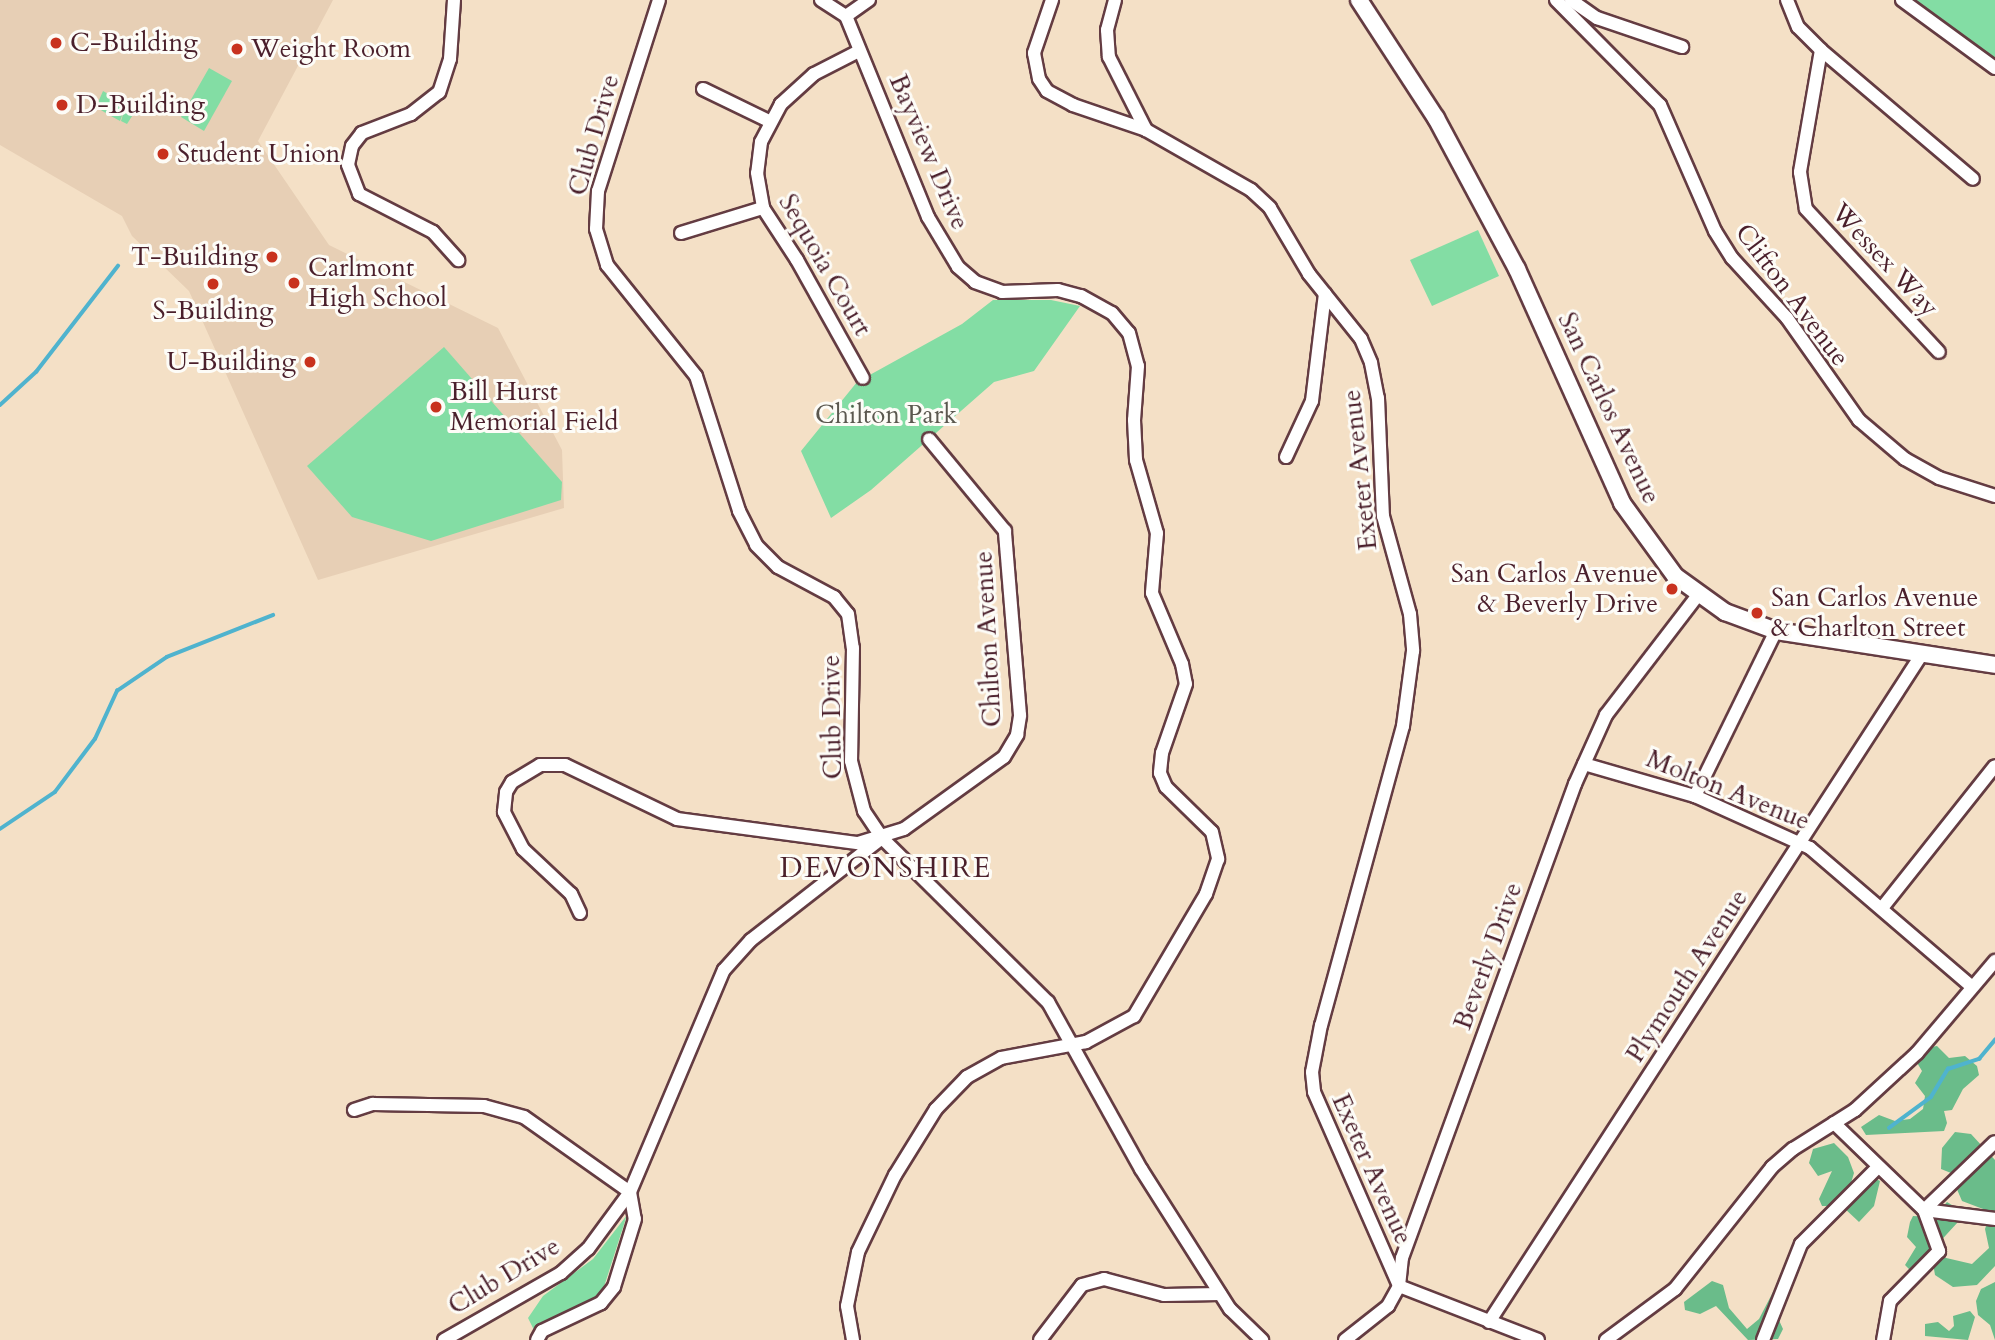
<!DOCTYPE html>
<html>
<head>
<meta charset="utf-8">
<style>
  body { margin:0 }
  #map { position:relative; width:1995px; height:1340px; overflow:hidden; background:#f4e0c6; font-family:Cardo,serif }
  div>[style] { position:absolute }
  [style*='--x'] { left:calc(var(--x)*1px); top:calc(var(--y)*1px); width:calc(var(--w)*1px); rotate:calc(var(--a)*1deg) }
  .built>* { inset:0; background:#e7cfb5 }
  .green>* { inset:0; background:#83dda4 }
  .forest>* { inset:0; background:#6abc8a }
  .stream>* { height:3.5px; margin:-1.75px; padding:0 1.75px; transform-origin:1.75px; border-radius:1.75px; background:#4fb3ce }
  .roads { filter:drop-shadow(2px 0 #643c42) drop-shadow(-2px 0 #643c42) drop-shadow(0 2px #643c42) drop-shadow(0 -2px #643c42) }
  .minor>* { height:12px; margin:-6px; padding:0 6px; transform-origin:6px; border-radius:6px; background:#fff }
  .major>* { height:16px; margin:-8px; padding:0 8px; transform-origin:8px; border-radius:8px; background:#fff }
  .dots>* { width:19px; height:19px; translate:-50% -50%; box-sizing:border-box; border:4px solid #fdfcf7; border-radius:50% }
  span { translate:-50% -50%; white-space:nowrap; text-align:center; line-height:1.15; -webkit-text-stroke:6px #fdfcf7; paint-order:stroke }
  .poi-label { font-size:26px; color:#4a1f2b }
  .left { translate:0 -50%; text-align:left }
  .right { translate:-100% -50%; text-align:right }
  .street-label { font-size:26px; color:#4a1f2b }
  .park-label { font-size:26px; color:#5b584f }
  .neighbourhood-label { font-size:28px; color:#4a1f2b; letter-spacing:2px }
</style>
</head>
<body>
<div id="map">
  <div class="built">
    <div style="clip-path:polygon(0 0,333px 0,258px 141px,329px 245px,498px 328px,562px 450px,564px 508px,318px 580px,189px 291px,132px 236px,122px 216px,0 145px)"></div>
  </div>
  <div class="green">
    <div style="clip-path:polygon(1902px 0,1995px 0,1995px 67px)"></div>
    <div style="clip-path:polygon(209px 68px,232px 81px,204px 131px,181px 117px)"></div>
    <div style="clip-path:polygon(103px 91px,136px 110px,127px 124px,121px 121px,125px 108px,120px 121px,111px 116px,115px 102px,109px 115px,96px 107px)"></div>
    <div style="clip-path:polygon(1478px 230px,1499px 276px,1432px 306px,1410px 260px)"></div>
    <div style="clip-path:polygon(993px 300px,1051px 300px,1080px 306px,1034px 371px,994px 382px,871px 490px,831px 518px,801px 451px,857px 382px,962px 324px)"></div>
    <div style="clip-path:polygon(444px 347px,562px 482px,561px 500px,431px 541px,352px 517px,307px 466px)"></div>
    <div style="clip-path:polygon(627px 1215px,602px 1293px,534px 1330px,528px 1318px,543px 1296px,593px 1259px)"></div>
  </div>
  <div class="forest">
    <div style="clip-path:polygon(1937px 1046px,1949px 1058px,1965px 1056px,1977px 1066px,1979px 1075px,1963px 1089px,1952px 1110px,1944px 1111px,1947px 1123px,1944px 1131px,1866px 1135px,1861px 1127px,1879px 1115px,1895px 1121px,1910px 1119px,1923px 1109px,1925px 1096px,1915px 1083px,1922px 1071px,1916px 1061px,1926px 1048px)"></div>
    <div style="clip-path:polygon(1955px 1132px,1971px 1134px,1995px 1160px,1995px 1266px,1977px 1285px,1953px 1287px,1935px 1275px,1933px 1263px,1942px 1257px,1972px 1264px,1989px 1248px,1985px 1229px,1991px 1212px,1962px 1201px,1956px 1187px,1961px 1177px,1941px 1169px,1942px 1148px)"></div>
    <div style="clip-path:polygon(1834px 1143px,1848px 1157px,1854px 1173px,1851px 1183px,1874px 1178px,1880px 1181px,1874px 1206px,1859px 1222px,1842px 1206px,1822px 1206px,1819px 1199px,1832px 1171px,1818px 1176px,1809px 1163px,1813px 1149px)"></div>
    <div style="clip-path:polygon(1947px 1202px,1957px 1208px,1958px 1222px,1912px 1272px,1905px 1265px,1916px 1247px,1907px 1237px,1910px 1222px,1913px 1216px,1933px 1217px)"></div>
    <div style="clip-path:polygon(1712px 1281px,1723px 1285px,1729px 1308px,1747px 1329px,1759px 1319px,1774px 1290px,1783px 1298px,1780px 1311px,1768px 1307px,1766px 1312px,1778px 1318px,1783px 1329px,1778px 1339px,1748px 1340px,1716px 1306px,1700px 1314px,1685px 1310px,1684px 1302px)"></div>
    <div style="clip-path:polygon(1995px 1282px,1995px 1340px,1990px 1325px,1978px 1315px,1976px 1301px,1981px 1289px)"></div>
    <div style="clip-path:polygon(1970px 1311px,1975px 1317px,1968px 1340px,1925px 1336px,1925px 1324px,1938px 1322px,1949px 1331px,1954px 1326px,1953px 1316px)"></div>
  </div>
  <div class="stream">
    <div style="--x:0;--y:405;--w:49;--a:-42.5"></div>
    <div style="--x:36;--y:372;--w:134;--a:-52.3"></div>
    <div style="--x:0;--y:829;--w:66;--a:-33.9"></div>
    <div style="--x:55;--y:792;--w:66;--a:-53"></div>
    <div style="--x:95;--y:739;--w:53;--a:-65.4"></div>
    <div style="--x:117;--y:691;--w:60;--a:-34.2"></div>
    <div style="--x:167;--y:657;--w:114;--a:-21.6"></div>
    <div style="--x:1889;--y:1128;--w:52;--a:-36.4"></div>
    <div style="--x:1931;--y:1097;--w:33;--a:-59"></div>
    <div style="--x:1948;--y:1069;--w:33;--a:-18"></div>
    <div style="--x:1979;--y:1059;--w:25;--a:-50"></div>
  </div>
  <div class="roads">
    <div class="minor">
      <div style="--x:454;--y:0;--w:59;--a:93.9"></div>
      <div style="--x:450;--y:59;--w:35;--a:108"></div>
      <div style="--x:439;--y:92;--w:36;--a:142"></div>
      <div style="--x:411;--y:114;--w:53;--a:158.8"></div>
      <div style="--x:362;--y:133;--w:16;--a:128"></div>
      <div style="--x:352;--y:146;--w:19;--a:102"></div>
      <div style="--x:348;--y:165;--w:31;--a:69"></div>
      <div style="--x:359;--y:194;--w:83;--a:27.2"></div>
      <div style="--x:433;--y:232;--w:38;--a:48"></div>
      <div style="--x:659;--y:0;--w:201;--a:107.7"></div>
      <div style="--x:598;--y:191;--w:38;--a:93"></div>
      <div style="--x:596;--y:229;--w:38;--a:73"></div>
      <div style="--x:607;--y:265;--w:142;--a:51.3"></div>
      <div style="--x:696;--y:376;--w:142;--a:72.3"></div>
      <div style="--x:739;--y:511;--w:38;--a:63"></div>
      <div style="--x:756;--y:545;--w:31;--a:45"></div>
      <div style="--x:778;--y:567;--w:64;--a:28.2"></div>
      <div style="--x:834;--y:597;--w:22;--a:51"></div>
      <div style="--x:848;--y:614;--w:34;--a:82"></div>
      <div style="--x:853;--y:648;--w:113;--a:91"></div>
      <div style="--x:851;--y:761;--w:52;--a:75.4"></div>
      <div style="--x:864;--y:811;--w:32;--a:56"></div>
      <div style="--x:882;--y:838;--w:233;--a:44.7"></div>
      <div style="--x:1048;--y:1002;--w:191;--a:60.9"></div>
      <div style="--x:1141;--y:1169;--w:166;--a:57.6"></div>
      <div style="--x:1230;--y:1309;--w:45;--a:44.1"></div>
      <div style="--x:821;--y:0;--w:30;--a:33"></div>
      <div style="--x:846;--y:16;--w:217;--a:67.8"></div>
      <div style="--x:928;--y:217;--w:58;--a:59"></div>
      <div style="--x:958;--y:267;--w:23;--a:41"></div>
      <div style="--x:975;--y:282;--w:29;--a:20"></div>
      <div style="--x:1002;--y:292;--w:56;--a:-2"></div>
      <div style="--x:1058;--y:290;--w:24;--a:15"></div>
      <div style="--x:1081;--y:296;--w:35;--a:29"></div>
      <div style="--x:1112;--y:313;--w:26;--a:50"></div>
      <div style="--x:1129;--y:333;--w:34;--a:75"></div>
      <div style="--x:1138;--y:366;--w:54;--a:94.2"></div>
      <div style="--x:1134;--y:420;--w:40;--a:87.1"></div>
      <div style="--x:1136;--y:460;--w:76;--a:74"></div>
      <div style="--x:1157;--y:533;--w:60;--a:94.8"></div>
      <div style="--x:1152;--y:593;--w:77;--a:67.1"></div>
      <div style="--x:1182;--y:664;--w:20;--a:79"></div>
      <div style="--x:1186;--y:684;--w:73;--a:109.2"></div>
      <div style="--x:1162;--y:753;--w:20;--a:96"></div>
      <div style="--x:1160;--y:773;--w:15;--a:67"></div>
      <div style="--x:1166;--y:787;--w:64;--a:44.4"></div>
      <div style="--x:1212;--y:832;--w:28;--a:77"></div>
      <div style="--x:1218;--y:859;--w:37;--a:109"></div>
      <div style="--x:1206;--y:894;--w:142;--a:120.5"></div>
      <div style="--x:1134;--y:1016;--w:55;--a:151.6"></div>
      <div style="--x:1086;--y:1042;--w:86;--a:169.3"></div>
      <div style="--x:1001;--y:1058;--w:39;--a:151"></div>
      <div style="--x:967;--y:1077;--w:45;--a:134.1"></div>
      <div style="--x:936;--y:1109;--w:78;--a:121.8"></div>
      <div style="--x:895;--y:1175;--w:85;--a:115.7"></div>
      <div style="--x:858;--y:1252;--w:55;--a:101.5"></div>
      <div style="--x:847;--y:1306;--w:35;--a:80"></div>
      <div style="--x:1052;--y:0;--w:56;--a:108.8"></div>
      <div style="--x:1034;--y:53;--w:26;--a:79"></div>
      <div style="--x:1039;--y:79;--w:14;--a:56"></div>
      <div style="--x:1047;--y:91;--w:30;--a:28"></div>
      <div style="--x:1073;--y:105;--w:77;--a:18.9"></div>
      <div style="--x:1146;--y:130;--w:121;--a:29.7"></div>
      <div style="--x:1251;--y:190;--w:26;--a:43"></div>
      <div style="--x:1270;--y:208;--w:77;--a:59.4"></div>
      <div style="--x:1309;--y:274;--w:83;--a:51.3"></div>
      <div style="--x:1361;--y:339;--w:26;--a:67"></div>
      <div style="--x:1371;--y:363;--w:36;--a:79"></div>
      <div style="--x:1378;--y:398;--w:118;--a:87.6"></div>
      <div style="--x:1383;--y:516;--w:102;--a:74.6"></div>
      <div style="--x:1410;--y:614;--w:37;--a:85"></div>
      <div style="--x:1413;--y:651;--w:76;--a:97.6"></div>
      <div style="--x:1403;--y:726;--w:310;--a:105.3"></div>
      <div style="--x:1321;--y:1025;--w:48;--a:100.8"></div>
      <div style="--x:1312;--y:1072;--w:20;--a:84"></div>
      <div style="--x:1314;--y:1092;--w:212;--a:66.3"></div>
      <div style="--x:1399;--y:1286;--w:149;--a:21.2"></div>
      <div style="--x:1115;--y:0;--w:31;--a:105"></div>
      <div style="--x:1107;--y:30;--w:27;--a:86"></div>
      <div style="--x:1109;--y:57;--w:82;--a:63.1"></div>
      <div style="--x:1556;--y:0;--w:148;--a:45.3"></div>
      <div style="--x:1660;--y:105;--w:137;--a:66.4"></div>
      <div style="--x:1715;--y:231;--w:32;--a:58"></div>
      <div style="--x:1732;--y:258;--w:81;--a:47.5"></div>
      <div style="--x:1787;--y:318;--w:125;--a:54.8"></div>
      <div style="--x:1859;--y:420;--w:60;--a:40.3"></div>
      <div style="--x:1905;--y:459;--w:39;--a:29"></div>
      <div style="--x:1939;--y:478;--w:59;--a:17.8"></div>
      <div style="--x:1571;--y:0;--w:32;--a:35"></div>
      <div style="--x:1597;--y:18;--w:90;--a:18.8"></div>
      <div style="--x:1787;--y:0;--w:29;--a:68"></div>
      <div style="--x:1798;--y:27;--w:33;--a:45"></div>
      <div style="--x:1821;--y:50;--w:124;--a:99.8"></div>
      <div style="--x:1800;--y:172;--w:37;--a:81"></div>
      <div style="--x:1806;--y:209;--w:195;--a:47.1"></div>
      <div style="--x:1902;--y:0;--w:115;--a:36.2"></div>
      <div style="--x:846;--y:16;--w:28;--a:-35"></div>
      <div style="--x:1821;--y:50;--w:199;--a:40.3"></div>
      <div style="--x:859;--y:51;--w:51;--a:152.9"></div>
      <div style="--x:814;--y:74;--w:45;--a:137.7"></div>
      <div style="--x:781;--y:104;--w:43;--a:117.8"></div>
      <div style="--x:761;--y:142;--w:31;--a:97"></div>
      <div style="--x:757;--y:173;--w:36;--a:80"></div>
      <div style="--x:763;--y:208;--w:62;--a:56.8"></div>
      <div style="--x:797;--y:260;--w:135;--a:60.8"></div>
      <div style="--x:703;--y:89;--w:73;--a:25.9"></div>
      <div style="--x:681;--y:233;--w:86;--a:-17"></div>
      <div style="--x:1286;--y:457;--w:62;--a:-65.1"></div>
      <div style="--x:1312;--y:401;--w:108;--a:-83.1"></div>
      <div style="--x:1584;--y:764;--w:116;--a:16.1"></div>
      <div style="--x:1695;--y:796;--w:126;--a:24.3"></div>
      <div style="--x:1810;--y:848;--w:213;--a:40.6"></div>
      <div style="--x:1695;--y:796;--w:184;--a:-63.9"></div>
      <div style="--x:1882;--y:908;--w:181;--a:-51.5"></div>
      <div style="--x:580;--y:913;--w:21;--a:-115"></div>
      <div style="--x:571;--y:894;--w:66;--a:-136.8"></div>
      <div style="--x:523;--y:849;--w:42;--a:-117.2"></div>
      <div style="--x:504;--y:812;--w:20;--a:-84"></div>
      <div style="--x:506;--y:792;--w:12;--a:-59"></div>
      <div style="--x:512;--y:782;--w:33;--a:-31"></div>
      <div style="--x:540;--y:765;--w:25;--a:0"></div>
      <div style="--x:565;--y:765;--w:124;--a:25.7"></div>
      <div style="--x:677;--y:819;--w:183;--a:7.6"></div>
      <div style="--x:858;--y:843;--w:48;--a:-16.9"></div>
      <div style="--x:904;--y:829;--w:123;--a:-35.8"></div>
      <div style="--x:1004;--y:757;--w:26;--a:-59"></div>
      <div style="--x:1017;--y:735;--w:20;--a:-81"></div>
      <div style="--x:1020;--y:715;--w:185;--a:-94.7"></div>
      <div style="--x:1005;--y:531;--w:119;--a:-129.6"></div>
      <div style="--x:354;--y:1110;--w:20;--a:-18"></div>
      <div style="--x:373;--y:1104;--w:111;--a:1"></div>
      <div style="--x:484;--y:1106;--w:41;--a:15.4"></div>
      <div style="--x:524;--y:1117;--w:130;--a:35.3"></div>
      <div style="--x:630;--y:1192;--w:27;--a:80"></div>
      <div style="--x:635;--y:1219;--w:71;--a:107.2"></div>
      <div style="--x:614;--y:1287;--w:21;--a:129"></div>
      <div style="--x:601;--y:1303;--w:65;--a:154.6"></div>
      <div style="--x:542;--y:1331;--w:10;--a:119"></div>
      <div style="--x:1834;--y:1123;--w:125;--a:44"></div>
      <div style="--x:1924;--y:1210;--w:44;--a:69.9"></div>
      <div style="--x:1939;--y:1251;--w:70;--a:134.4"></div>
      <div style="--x:1890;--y:1301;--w:40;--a:100"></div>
      <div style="--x:1924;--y:1210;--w:98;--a:-43.8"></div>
      <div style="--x:1924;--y:1210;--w:72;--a:7.2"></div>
      <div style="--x:1489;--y:1322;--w:796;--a:-57.05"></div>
      <div style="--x:444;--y:1340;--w:135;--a:-29.8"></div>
      <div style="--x:561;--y:1273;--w:36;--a:-42"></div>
      <div style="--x:588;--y:1249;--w:71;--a:-53.6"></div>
      <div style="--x:630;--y:1192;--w:241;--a:-67.1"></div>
      <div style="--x:724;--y:970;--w:40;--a:-48"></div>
      <div style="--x:751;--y:940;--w:166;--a:-37.9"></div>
      <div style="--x:1040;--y:1340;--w:69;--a:-52.6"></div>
      <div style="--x:1082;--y:1285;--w:23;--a:-15"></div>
      <div style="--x:1104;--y:1279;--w:62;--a:14.9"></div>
      <div style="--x:1164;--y:1295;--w:56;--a:-1"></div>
      <div style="--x:1345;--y:1340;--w:55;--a:-38.3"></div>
      <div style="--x:1388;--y:1306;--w:23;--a:-61"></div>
      <div style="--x:1399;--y:1286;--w:28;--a:-84"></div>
      <div style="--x:1402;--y:1258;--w:505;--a:-69.95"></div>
      <div style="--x:1575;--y:784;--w:76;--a:-65.8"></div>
      <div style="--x:1606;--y:715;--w:151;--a:-52.5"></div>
      <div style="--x:1606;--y:1340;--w:86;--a:-36.5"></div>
      <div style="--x:1675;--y:1289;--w:156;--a:-51.5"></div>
      <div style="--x:1772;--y:1167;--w:28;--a:-41"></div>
      <div style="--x:1793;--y:1149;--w:73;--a:-32.2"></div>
      <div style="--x:1855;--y:1110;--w:84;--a:-42.6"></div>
      <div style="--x:1917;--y:1053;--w:121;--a:-49.7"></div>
      <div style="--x:1763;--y:1340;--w:103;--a:-68.4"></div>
      <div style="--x:1801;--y:1244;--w:109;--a:-45"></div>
    </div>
    <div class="major">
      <div style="--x:1359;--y:0;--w:141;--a:56.9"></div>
      <div style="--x:1436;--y:118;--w:171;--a:61.8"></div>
      <div style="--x:1517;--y:269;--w:256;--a:65.8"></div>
      <div style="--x:1622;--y:503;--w:90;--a:54"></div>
      <div style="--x:1675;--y:576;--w:62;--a:35.8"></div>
      <div style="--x:1725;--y:612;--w:54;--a:20.4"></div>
      <div style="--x:1776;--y:631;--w:222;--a:8.8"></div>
    </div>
  </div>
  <div class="dots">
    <div style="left:56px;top:43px;background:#c8321e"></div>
    <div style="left:237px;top:49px;background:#c8321e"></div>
    <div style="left:62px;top:105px;background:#c8321e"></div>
    <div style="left:163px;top:154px;background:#c8321e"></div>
    <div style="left:272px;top:257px;background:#c8321e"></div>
    <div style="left:294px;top:283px;background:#c8321e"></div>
    <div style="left:213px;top:284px;background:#c8321e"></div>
    <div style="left:310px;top:362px;background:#c8321e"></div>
    <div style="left:436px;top:407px;background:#c8321e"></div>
    <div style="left:1672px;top:589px;background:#c8321e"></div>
    <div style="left:1757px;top:613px;background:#c8321e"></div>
  </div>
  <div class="poi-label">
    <span class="left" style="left:70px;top:43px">C-Building</span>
    <span class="left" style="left:251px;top:49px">Weight Room</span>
    <span class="left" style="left:76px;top:105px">D-Building</span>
    <span class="left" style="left:177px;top:154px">Student Union</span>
    <span class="right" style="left:258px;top:257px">T-Building</span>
    <span class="left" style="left:308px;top:283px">Carlmont<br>High School</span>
    <span style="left:213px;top:311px">S-Building</span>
    <span class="right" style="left:296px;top:362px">U-Building</span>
    <span class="left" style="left:450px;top:407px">Bill Hurst<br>Memorial Field</span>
    <span class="right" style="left:1658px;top:589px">San Carlos Avenue<br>&amp; Beverly Drive</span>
    <span class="left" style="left:1771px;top:613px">San Carlos Avenue<br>&amp; Charlton Street</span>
  </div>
  <div class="street-label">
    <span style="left:594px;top:135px;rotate:-74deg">Club Drive</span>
    <span style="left:929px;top:152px;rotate:67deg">Bayview Drive</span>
    <span style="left:1885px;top:260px;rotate:47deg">Wessex Way</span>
    <span style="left:825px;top:265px;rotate:60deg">Sequoia Court</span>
    <span style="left:1792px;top:295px;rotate:53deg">Clifton Avenue</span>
    <span style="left:1609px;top:408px;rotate:65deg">San Carlos Avenue</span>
    <span style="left:1360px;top:470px;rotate:-96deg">Exeter Avenue</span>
    <span style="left:988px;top:639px;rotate:-93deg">Chilton Avenue</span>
    <span style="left:832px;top:717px;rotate:-91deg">Club Drive</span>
    <span style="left:1728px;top:790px;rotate:22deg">Molton Avenue</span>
    <span style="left:1488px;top:956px;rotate:-70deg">Beverly Drive</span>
    <span style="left:1687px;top:976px;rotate:-57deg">Plymouth Avenue</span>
    <span style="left:1372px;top:1169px;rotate:66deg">Exeter Avenue</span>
    <span style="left:504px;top:1276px;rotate:-31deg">Club Drive</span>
  </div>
  <div class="park-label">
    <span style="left:886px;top:415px">Chilton Park</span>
  </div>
  <div class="neighbourhood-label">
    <span style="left:886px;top:868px">DEVONSHIRE</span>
  </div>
</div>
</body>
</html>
